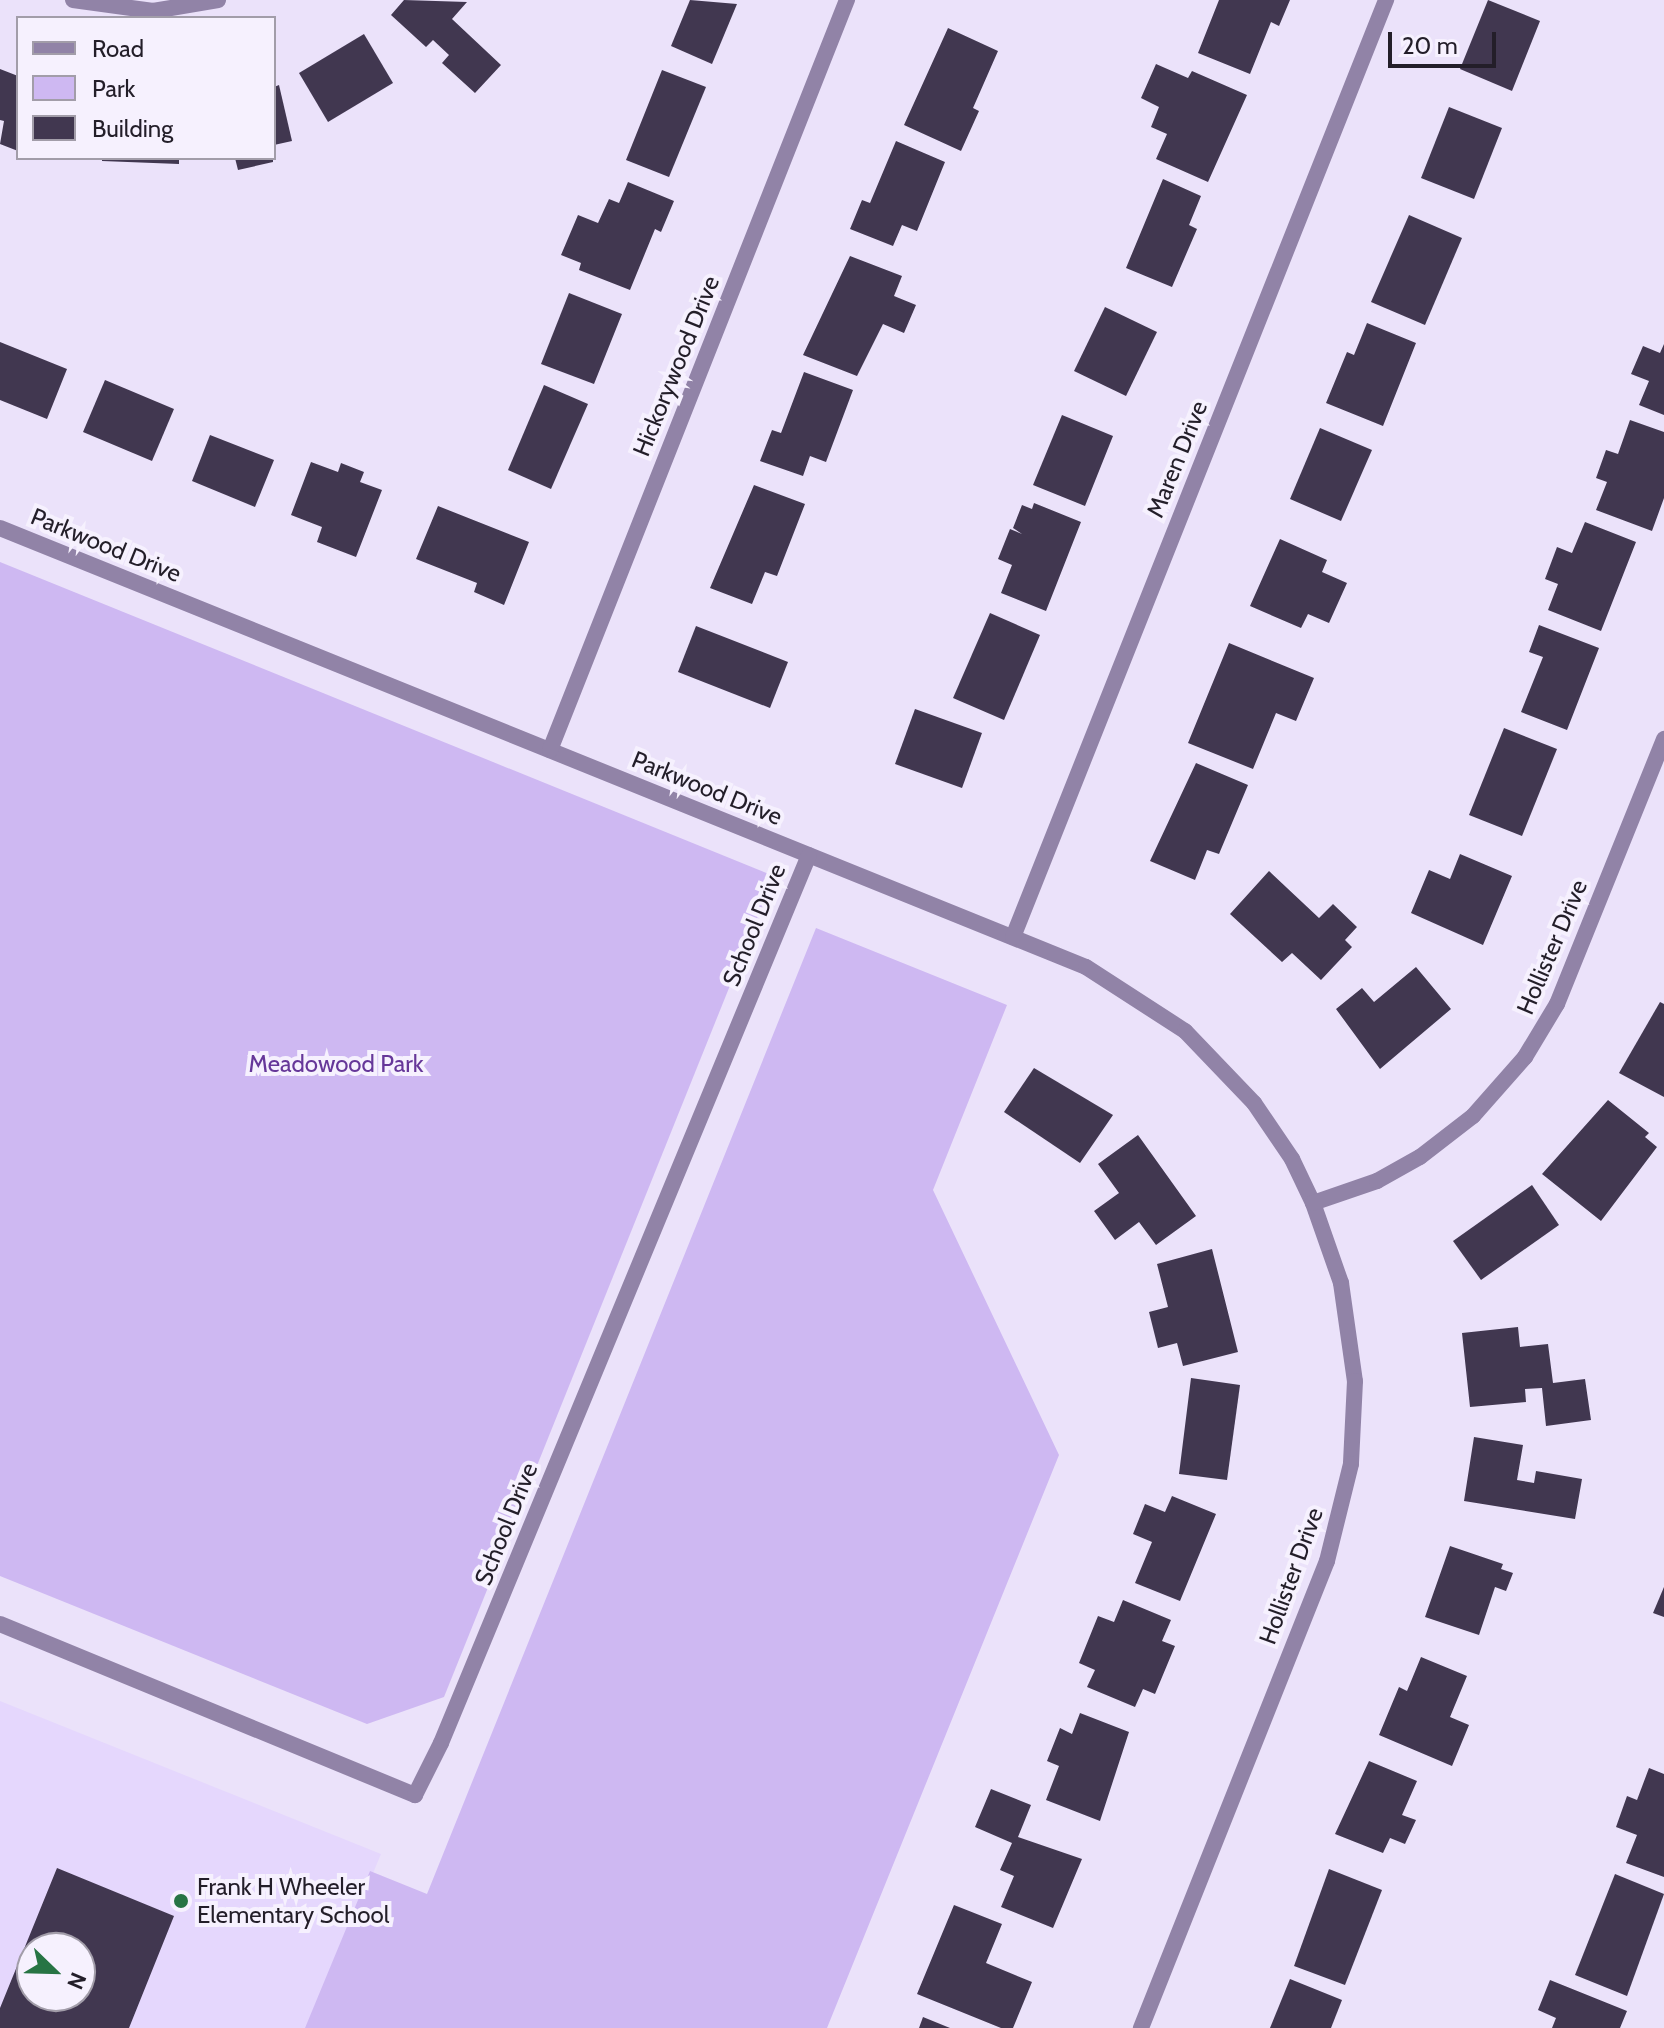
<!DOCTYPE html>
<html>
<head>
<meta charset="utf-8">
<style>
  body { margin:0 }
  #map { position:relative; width:1664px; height:2028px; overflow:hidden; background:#ebe2fa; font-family:Cabin,sans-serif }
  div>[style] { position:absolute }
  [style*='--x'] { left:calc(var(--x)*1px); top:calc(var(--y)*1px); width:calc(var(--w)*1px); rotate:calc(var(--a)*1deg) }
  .built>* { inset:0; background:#e5d7fd }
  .green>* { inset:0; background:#ceb8f2 }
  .building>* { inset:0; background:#413750 }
  .minor>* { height:16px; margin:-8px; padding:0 8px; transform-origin:8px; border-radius:8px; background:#9183a7 }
  .dots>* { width:22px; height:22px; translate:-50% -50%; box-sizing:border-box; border:4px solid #f6f1fe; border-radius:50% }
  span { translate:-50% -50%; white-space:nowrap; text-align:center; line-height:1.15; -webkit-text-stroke:8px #f6f1fe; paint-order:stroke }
  .street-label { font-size:24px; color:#231e29 }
  .park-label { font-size:24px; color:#663799 }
  .poi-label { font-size:24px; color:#231e29 }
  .left { translate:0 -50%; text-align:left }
  .legend { position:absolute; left:16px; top:16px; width:260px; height:144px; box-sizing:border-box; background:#f6f1fe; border:2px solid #a29da9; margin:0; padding:10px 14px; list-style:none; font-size:24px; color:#231e29 }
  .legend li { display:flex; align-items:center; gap:16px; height:40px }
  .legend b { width:40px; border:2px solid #a29da9 }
  .north { position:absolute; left:16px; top:1932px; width:80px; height:80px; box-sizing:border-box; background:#f6f1fe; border:2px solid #a29da9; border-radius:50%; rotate:113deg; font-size:22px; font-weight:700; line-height:32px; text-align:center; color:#231e29 }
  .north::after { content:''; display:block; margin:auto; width:28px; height:36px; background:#277444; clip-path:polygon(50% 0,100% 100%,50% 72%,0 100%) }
  .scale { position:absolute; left:1388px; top:32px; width:108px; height:36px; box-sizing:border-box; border:4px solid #231e29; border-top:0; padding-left:10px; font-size:24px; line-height:28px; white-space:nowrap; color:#231e29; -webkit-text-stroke:6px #f6f1fe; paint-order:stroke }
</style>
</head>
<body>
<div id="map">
  <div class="built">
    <div style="clip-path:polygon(evenodd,0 1701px,381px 1854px,308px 2028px,0 2028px,0 1701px,32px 1948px,80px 1948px,80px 1996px,32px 1996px,32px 1948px)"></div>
  </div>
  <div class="green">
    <div style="clip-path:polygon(0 562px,774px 876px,444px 1697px,367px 1724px,0 1576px)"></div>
    <div style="clip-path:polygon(816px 928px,1007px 1005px,933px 1190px,1059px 1455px,827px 2028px,305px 2028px,370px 1871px,427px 1894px)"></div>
  </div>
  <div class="building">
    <div style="clip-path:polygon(404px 0,467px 2px,452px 19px,501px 65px,475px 93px,442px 63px,449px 55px,433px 40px,426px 47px,391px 15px)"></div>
    <div style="clip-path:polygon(690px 0,737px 4px,712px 64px,671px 46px)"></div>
    <div style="clip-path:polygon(1219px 0,1290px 0,1279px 26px,1271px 22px,1250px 74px,1198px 53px)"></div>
    <div style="clip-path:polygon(1488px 0,1540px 21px,1512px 91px,1460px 69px)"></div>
    <div style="clip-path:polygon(948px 28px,998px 51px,973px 108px,979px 111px,961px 151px,904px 125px)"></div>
    <div style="clip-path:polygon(364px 34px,393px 83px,328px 122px,299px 73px)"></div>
    <div style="clip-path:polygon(1156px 64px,1188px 78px,1192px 71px,1247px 95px,1208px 182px,1156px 159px,1167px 134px,1151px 127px,1159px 107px,1141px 98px)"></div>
    <div style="clip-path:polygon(0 69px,18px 76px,18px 151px,0 144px,4px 121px,0 120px)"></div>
    <div style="clip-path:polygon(662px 70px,706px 87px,669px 177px,626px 160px)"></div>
    <div style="clip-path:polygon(279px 85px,292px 141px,274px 145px,274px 87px)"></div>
    <div style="clip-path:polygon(1449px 107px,1502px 128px,1474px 199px,1421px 178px)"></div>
    <div style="clip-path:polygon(896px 141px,945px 162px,917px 231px,902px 225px,893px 246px,850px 229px,862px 200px,870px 203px)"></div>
    <div style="clip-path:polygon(102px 158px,179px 158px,179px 164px,102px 161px)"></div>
    <div style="clip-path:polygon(235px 158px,273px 158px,273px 162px,238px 170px)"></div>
    <div style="clip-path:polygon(1163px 179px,1201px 196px,1189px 225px,1197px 229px,1172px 287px,1126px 268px)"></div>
    <div style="clip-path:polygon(628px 182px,674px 201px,661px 232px,655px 229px,630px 290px,579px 270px,581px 263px,561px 255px,578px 215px,598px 223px,609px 199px,619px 203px)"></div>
    <div style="clip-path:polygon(1409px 215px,1462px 238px,1425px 325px,1371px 302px)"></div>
    <div style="clip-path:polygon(850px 256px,902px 276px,894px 296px,916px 305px,904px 333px,883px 324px,857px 376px,803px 355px)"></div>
    <div style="clip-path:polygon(569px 293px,622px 314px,594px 384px,541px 364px)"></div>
    <div style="clip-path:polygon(1105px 307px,1157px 332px,1126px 396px,1074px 371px)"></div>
    <div style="clip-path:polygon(1367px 323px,1416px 343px,1383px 426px,1326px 403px,1347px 352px,1354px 355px)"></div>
    <div style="clip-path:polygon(0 342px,67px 369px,47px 419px,0 400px)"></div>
    <div style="clip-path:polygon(1664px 344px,1664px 415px,1639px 405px,1649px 381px,1631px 374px,1643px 346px,1660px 353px)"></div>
    <div style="clip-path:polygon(804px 372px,853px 390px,826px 462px,810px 456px,803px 476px,760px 461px,772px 430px,781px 433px)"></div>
    <div style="clip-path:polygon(105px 380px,174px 409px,152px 461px,83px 432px)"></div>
    <div style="clip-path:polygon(544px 385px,588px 404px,551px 489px,508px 470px)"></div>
    <div style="clip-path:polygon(1062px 415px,1113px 436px,1085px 506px,1033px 485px)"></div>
    <div style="clip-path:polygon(1630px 420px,1664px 432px,1664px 498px,1652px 531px,1596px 510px,1607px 482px,1596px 478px,1606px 450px,1618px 454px)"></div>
    <div style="clip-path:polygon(1320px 428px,1372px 450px,1341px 521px,1290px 499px)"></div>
    <div style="clip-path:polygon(210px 435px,274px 460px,255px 507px,192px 481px)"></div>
    <div style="clip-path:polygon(311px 462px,338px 472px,341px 463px,364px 472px,360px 482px,382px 490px,356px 557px,317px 542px,322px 527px,291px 515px)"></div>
    <div style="clip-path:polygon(754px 485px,805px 504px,777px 576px,765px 572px,752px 604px,710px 588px)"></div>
    <div style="clip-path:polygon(1034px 503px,1081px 522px,1046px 611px,1001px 593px,1012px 565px,998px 559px,1010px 529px,1022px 534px,1013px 528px,1022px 505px,1032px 509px)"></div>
    <div style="clip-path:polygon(438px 506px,529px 542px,504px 605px,474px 592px,477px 583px,416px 559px)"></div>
    <div style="clip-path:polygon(1585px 522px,1636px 542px,1601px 631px,1548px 610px,1558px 584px,1545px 579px,1557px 547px,1572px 553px)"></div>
    <div style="clip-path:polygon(1280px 539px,1327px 560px,1322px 572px,1347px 583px,1329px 623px,1308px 614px,1301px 628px,1250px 606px)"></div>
    <div style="clip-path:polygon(990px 613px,1040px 635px,1004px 720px,953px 698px)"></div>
    <div style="clip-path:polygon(1539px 625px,1599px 648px,1567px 730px,1521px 712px,1543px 657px,1529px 652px)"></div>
    <div style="clip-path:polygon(696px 626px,788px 662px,770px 708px,678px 672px)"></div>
    <div style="clip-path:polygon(1229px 643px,1314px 678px,1296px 721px,1276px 713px,1253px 769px,1188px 743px)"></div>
    <div style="clip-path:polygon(915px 709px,982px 733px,962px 788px,895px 764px)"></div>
    <div style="clip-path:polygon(1504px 728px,1557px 749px,1522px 836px,1469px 815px)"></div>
    <div style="clip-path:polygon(1196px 763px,1248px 785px,1219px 854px,1207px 850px,1195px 880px,1150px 861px)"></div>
    <div style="clip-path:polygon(1460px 854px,1512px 876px,1483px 945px,1411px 913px,1429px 870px,1450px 879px)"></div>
    <div style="clip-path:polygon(1269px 871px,1319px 918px,1333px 904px,1357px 927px,1345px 940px,1352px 947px,1321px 980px,1292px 953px,1282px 962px,1230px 914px)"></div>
    <div style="clip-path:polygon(1416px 967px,1451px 1009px,1380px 1069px,1336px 1009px,1362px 988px,1374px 1002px)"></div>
    <div style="clip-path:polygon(1660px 1002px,1664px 1004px,1664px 1097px,1619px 1073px)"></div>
    <div style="clip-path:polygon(1034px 1068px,1113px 1115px,1080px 1163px,1004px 1112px)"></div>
    <div style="clip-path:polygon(1608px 1100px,1649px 1133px,1645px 1137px,1657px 1147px,1601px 1221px,1542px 1174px)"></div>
    <div style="clip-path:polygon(1138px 1135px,1196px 1216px,1156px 1245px,1139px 1222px,1115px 1240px,1094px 1211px,1119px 1193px,1098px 1164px)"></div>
    <div style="clip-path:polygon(1532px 1185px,1559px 1225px,1481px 1280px,1453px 1241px)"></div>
    <div style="clip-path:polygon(1212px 1249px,1238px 1352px,1183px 1366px,1177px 1343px,1158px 1348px,1149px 1312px,1168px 1307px,1157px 1264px)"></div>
    <div style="clip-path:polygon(1518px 1327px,1520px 1347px,1548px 1344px,1553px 1383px,1585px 1379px,1591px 1420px,1546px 1426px,1542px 1388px,1525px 1389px,1526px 1402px,1470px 1407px,1462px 1333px)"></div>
    <div style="clip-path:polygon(1191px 1378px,1240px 1385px,1227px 1480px,1179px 1474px)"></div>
    <div style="clip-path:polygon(1474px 1437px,1523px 1445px,1517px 1480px,1534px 1483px,1536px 1471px,1582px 1479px,1575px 1519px,1464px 1501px)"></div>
    <div style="clip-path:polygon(1172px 1496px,1216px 1514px,1180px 1601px,1135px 1583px,1152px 1542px,1133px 1534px,1145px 1504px,1165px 1512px)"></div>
    <div style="clip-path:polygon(1450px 1546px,1503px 1564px,1501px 1569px,1513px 1573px,1506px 1591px,1495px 1587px,1479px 1635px,1425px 1617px)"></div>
    <div style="clip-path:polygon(1664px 1587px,1664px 1617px,1653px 1613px)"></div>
    <div style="clip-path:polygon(1123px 1600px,1171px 1620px,1162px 1641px,1175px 1646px,1155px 1694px,1143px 1689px,1135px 1707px,1087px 1687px,1095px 1670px,1079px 1663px,1098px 1616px,1114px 1622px)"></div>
    <div style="clip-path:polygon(1421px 1657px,1467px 1676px,1450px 1717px,1469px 1725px,1452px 1766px,1379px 1735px,1399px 1687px,1407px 1691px)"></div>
    <div style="clip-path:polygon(1080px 1713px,1129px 1732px,1100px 1821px,1046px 1800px,1059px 1766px,1047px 1761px,1060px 1728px,1072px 1734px)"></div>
    <div style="clip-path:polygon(1369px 1761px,1417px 1781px,1402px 1815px,1416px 1820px,1405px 1844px,1390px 1838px,1383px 1853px,1335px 1834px)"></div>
    <div style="clip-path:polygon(1649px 1768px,1664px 1774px,1664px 1877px,1626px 1863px,1637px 1835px,1616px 1827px,1627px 1796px,1637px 1800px)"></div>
    <div style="clip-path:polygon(991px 1789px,1031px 1805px,1018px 1837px,1082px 1859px,1053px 1928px,1001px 1907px,1014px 1876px,1000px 1870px,1012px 1843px,975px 1827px)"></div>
    <div style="clip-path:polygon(evenodd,57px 1868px,174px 1916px,129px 2028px,0 2028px,0 2008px,57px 1868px,32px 1948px,80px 1948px,80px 1996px,32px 1996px,32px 1948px)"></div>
    <div style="clip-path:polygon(1329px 1869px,1382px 1890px,1345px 1985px,1294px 1966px)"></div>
    <div style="clip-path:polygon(1615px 1874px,1664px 1894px,1627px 1996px,1575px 1975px)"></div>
    <div style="clip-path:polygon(954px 1905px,1002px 1924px,986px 1963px,1032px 1982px,1013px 2028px,1001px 2028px,917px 1994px)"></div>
    <div style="clip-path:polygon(1290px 1979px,1342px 2000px,1331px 2028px,1270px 2028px)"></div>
    <div style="clip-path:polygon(1550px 1980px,1627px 2011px,1620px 2028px,1552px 2028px,1556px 2018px,1538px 2010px)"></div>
    <div style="clip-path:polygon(923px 2017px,950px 2028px,919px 2028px)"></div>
  </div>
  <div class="minor">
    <div style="--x:73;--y:0;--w:81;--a:7.8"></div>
    <div style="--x:153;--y:11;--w:66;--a:-9.6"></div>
    <div style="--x:0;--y:528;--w:1171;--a:22.01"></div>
    <div style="--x:1086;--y:967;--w:118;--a:32.9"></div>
    <div style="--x:1185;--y:1031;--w:100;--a:46.2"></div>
    <div style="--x:1254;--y:1103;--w:68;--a:55.8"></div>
    <div style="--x:1292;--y:1159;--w:49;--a:64.5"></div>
    <div style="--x:1313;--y:1203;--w:85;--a:70.7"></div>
    <div style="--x:1341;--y:1283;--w:99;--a:81.9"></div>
    <div style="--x:1355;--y:1381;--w:83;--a:92.8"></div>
    <div style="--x:1351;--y:1464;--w:100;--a:103.9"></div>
    <div style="--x:1327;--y:1561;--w:503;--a:111.72"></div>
    <div style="--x:550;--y:750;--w:807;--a:-68.4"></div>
    <div style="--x:1013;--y:937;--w:1009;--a:-68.29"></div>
    <div style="--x:1313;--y:1203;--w:68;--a:-19"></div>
    <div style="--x:1377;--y:1181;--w:49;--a:-29.2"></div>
    <div style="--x:1420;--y:1157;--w:67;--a:-37.7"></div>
    <div style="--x:1473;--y:1116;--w:79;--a:-48.6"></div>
    <div style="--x:1525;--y:1057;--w:62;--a:-58.9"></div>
    <div style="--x:1557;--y:1004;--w:286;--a:-68"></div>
    <div style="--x:0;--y:1624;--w:449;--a:22.4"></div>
    <div style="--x:415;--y:1795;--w:58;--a:-63.4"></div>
    <div style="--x:441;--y:1743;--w:961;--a:-67.49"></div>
  </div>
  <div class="dots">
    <div style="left:181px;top:1901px;background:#277444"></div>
  </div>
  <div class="street-label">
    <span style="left:676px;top:366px;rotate:-68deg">Hickorywood Drive</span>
    <span style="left:1177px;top:459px;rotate:-68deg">Maren Drive</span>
    <span style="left:106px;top:545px;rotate:22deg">Parkwood Drive</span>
    <span style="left:707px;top:788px;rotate:22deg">Parkwood Drive</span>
    <span style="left:754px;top:925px;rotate:-68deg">School Drive</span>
    <span style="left:1552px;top:947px;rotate:-67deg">Hollister Drive</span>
    <span style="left:506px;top:1524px;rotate:-68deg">School Drive</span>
    <span style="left:1291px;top:1576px;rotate:-70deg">Hollister Drive</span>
  </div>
  <div class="park-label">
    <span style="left:336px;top:1064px">Meadowood Park</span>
  </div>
  <div class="poi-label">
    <span class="left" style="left:197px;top:1901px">Frank H Wheeler<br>Elementary School</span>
  </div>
  <ul class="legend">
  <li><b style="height:10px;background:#9183a7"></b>Road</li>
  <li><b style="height:22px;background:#ceb8f2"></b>Park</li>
  <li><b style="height:22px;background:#413750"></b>Building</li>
  </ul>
  <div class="north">N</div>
  <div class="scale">20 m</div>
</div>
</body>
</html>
